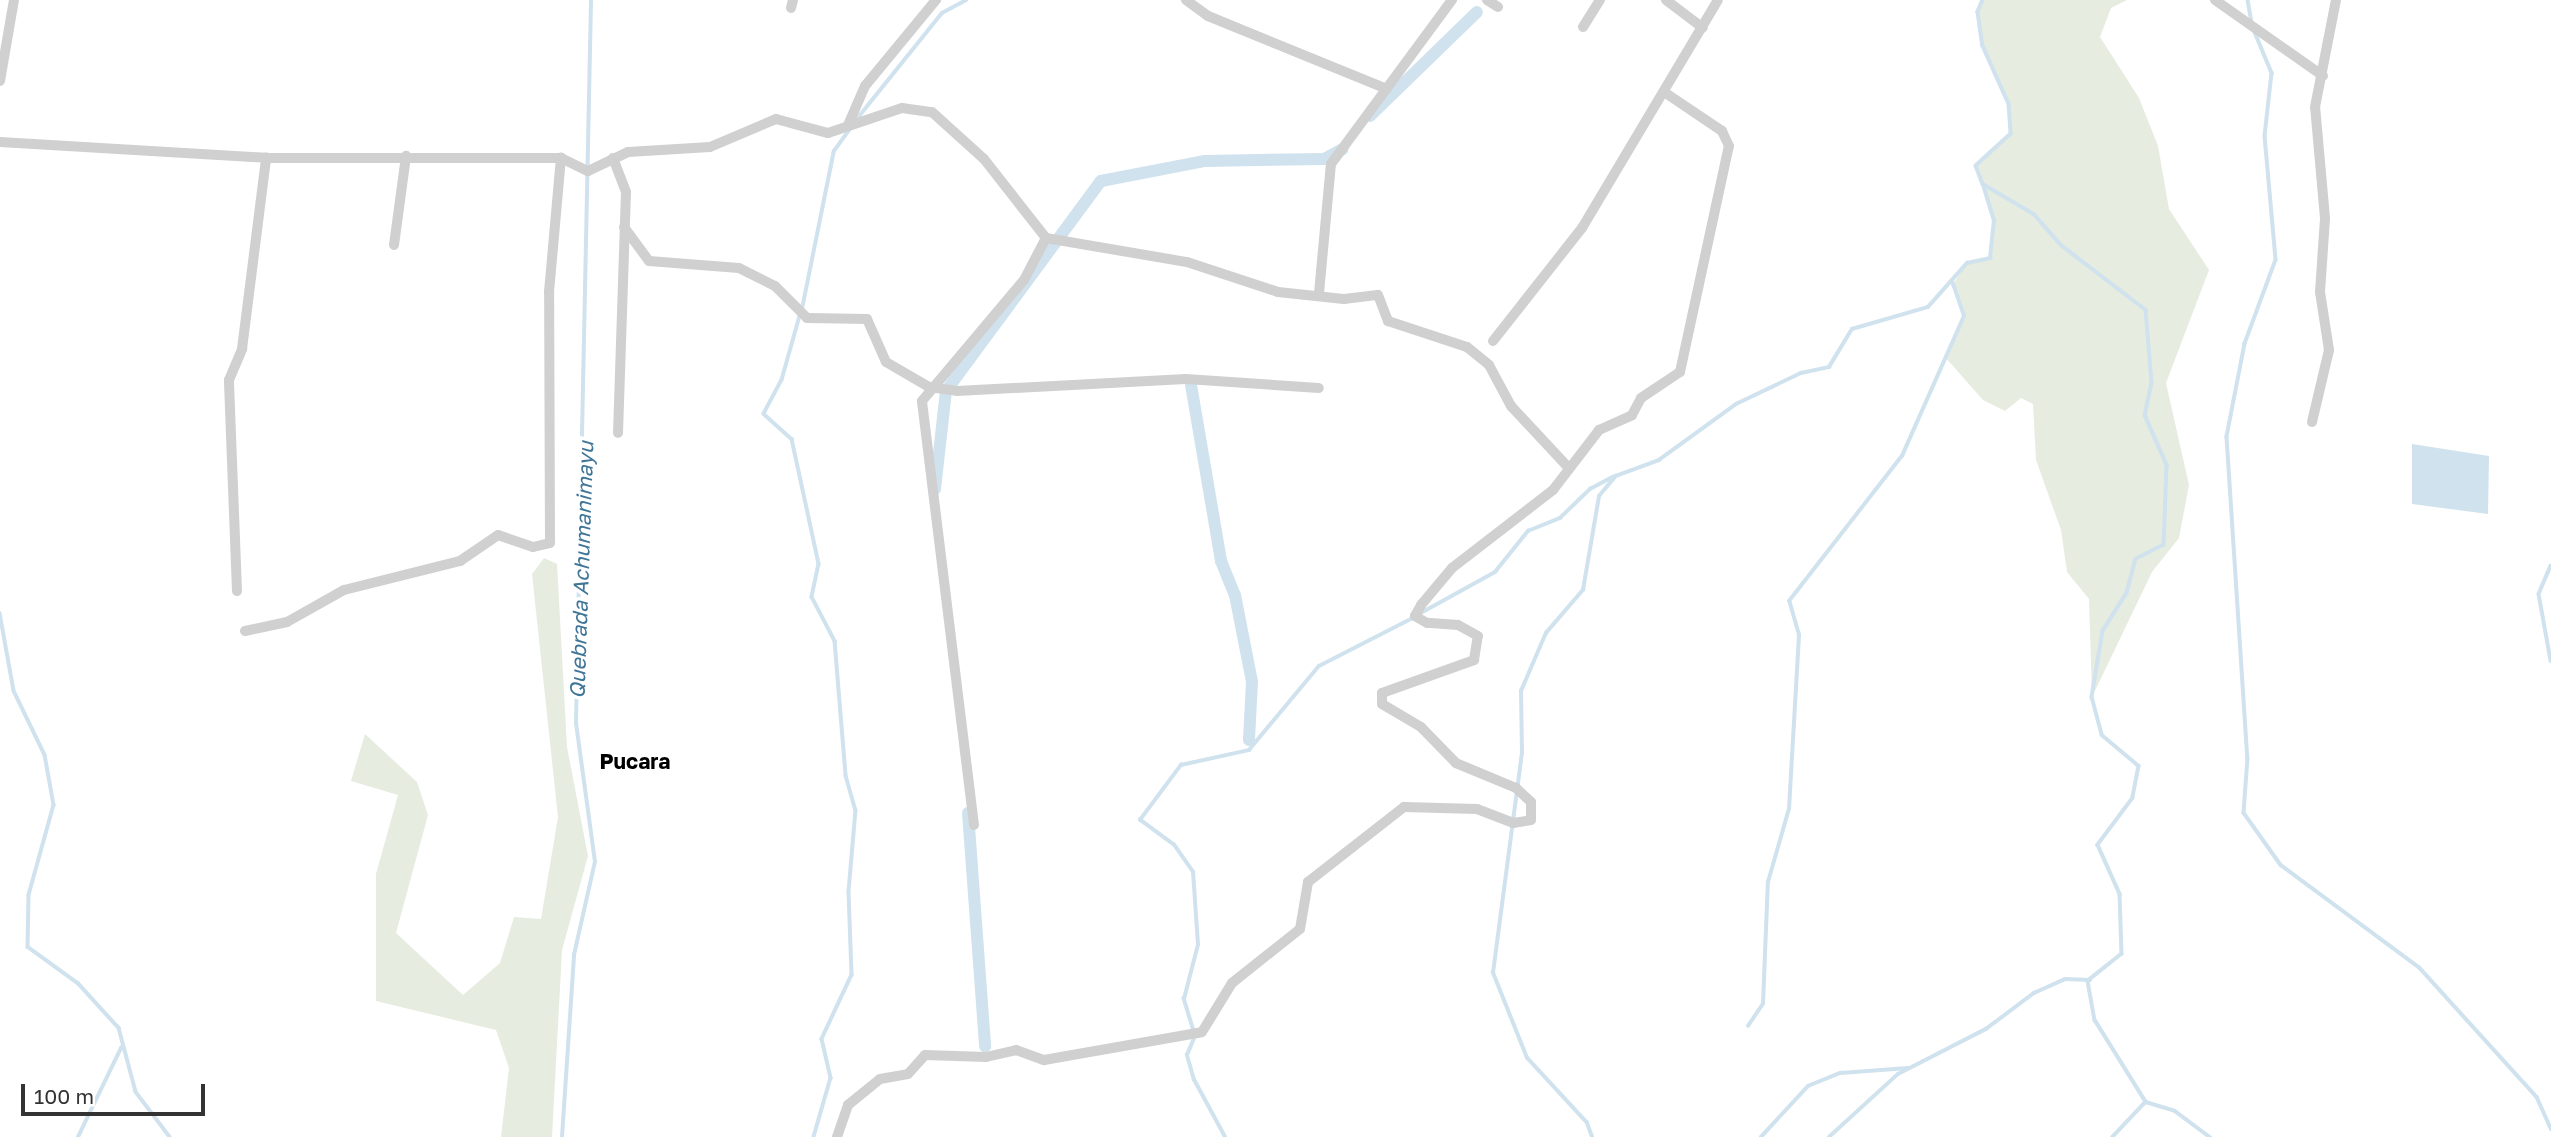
<!DOCTYPE html>
<html>
<head>
<meta charset="utf-8">
<style>
  body { margin:0 }
  #map { position:relative; width:2551px; height:1137px; overflow:hidden; background:#fff; font-family:"Golos Text",sans-serif }
  div>[style] { position:absolute }
  [style*='--x'] { left:calc(var(--x)*1px); top:calc(var(--y)*1px); width:calc(var(--w)*1px); rotate:calc(var(--a)*1deg) }
  .green>* { inset:0; background:#e6ecdf }
  .water>* { inset:0; background:#cfe2ee }
  .stream>* { height:3.5px; margin:-1.75px; padding:0 1.75px; transform-origin:1.75px; border-radius:1.75px; background:#cfe2ee }
  .canal>* { height:12px; margin:-6px; padding:0 6px; transform-origin:6px; border-radius:6px; background:#cfe2ee }
  .minor>* { height:10px; margin:-5px; padding:0 5px; transform-origin:5px; border-radius:5px; background:#d0d0d0 }
  span { translate:-50% -50%; white-space:nowrap; text-align:center; line-height:1.15; -webkit-text-stroke:7px #fff; paint-order:stroke }
  .water-label { font-size:21px; color:#3f7597; font-style:italic }
  .neighbourhood-label { font-size:21px; color:#000; font-weight:700 }
  .scale { position:absolute; left:21px; top:1084px; width:184px; height:32px; box-sizing:border-box; border:4px solid #333; border-top:0; padding-left:9px; font-size:21px; line-height:24px; white-space:nowrap; color:#333; -webkit-text-stroke:5px #fff; paint-order:stroke }
</style>
</head>
<body>
<div id="map">
  <div class="green">
    <div style="clip-path:polygon(1983px 0,2127px 0,2111px 8px,2100px 37px,2139px 98px,2158px 146px,2169px 209px,2209px 270px,2166px 383px,2189px 485px,2179px 538px,2152px 572px,2092px 697px,2089px 599px,2067px 572px,2061px 530px,2036px 460px,2033px 404px,2021px 398px,2005px 411px,1983px 400px,1945px 357px,1964px 316px,1953px 284px,1967px 263px,1990px 258px,1994px 221px,1976px 166px,2011px 134px,2009px 104px,1983px 46px,1978px 12px)"></div>
    <div style="clip-path:polygon(544px 558px,557px 564px,567px 747px,588px 856px,562px 950px,552px 1137px,501px 1137px,509px 1068px,496px 1030px,376px 1001px,376px 874px,398px 795px,351px 781px,365px 734px,417px 782px,428px 815px,396px 933px,463px 995px,500px 963px,514px 917px,541px 919px,558px 817px,532px 574px)"></div>
  </div>
  <div class="water">
    <div style="clip-path:polygon(2412px 444px,2489px 456px,2488px 514px,2412px 504px)"></div>
  </div>
  <div class="stream">
    <div style="--x:1983;--y:0;--w:13;--a:113"></div>
    <div style="--x:1978;--y:12;--w:34;--a:82"></div>
    <div style="--x:1983;--y:46;--w:64;--a:65.9"></div>
    <div style="--x:2009;--y:104;--w:30;--a:86"></div>
    <div style="--x:2011;--y:134;--w:47;--a:137.6"></div>
    <div style="--x:1976;--y:166;--w:19;--a:69"></div>
    <div style="--x:1983;--y:184;--w:59;--a:30.5"></div>
    <div style="--x:2034;--y:214;--w:41;--a:48.9"></div>
    <div style="--x:2061;--y:245;--w:107;--a:37.4"></div>
    <div style="--x:2146;--y:310;--w:73;--a:85.3"></div>
    <div style="--x:2152;--y:383;--w:33;--a:102"></div>
    <div style="--x:2145;--y:415;--w:55;--a:66.3"></div>
    <div style="--x:2167;--y:465;--w:80;--a:92.1"></div>
    <div style="--x:2164;--y:545;--w:31;--a:153"></div>
    <div style="--x:2136;--y:559;--w:35;--a:105"></div>
    <div style="--x:2127;--y:593;--w:45;--a:122.3"></div>
    <div style="--x:2103;--y:631;--w:67;--a:99.5"></div>
    <div style="--x:2092;--y:697;--w:39;--a:75"></div>
    <div style="--x:2102;--y:735;--w:48;--a:40"></div>
    <div style="--x:2139;--y:766;--w:33;--a:101"></div>
    <div style="--x:2133;--y:798;--w:59;--a:126.7"></div>
    <div style="--x:2098;--y:845;--w:54;--a:65.8"></div>
    <div style="--x:2120;--y:894;--w:60;--a:88.1"></div>
    <div style="--x:2122;--y:954;--w:43;--a:141.5"></div>
    <div style="--x:2088;--y:981;--w:40;--a:80"></div>
    <div style="--x:2095;--y:1020;--w:97;--a:58.1"></div>
    <div style="--x:2146;--y:1102;--w:48;--a:133.3"></div>
    <div style="--x:2248;--y:0;--w:22;--a:80"></div>
    <div style="--x:2254;--y:30;--w:47;--a:67.3"></div>
    <div style="--x:2272;--y:73;--w:63;--a:96.3"></div>
    <div style="--x:2265;--y:136;--w:124;--a:84.9"></div>
    <div style="--x:2276;--y:260;--w:90;--a:110.3"></div>
    <div style="--x:2245;--y:344;--w:95;--a:101"></div>
    <div style="--x:2227;--y:437;--w:322;--a:86.3"></div>
    <div style="--x:2248;--y:758;--w:55;--a:94.2"></div>
    <div style="--x:2244;--y:813;--w:64;--a:54.6"></div>
    <div style="--x:2281;--y:865;--w:172;--a:36.5"></div>
    <div style="--x:2419;--y:967;--w:176;--a:47.8"></div>
    <div style="--x:2537;--y:1097;--w:35;--a:66"></div>
    <div style="--x:856;--y:120;--w:137;--a:-51.2"></div>
    <div style="--x:942;--y:13;--w:27;--a:-28"></div>
    <div style="--x:802;--y:309;--w:161;--a:-78.6"></div>
    <div style="--x:834;--y:151;--w:27;--a:-54"></div>
    <div style="--x:800;--y:316;--w:66;--a:105.7"></div>
    <div style="--x:782;--y:380;--w:38;--a:118"></div>
    <div style="--x:764;--y:414;--w:38;--a:42"></div>
    <div style="--x:792;--y:439;--w:128;--a:77.8"></div>
    <div style="--x:819;--y:564;--w:34;--a:102"></div>
    <div style="--x:812;--y:597;--w:50;--a:62.4"></div>
    <div style="--x:835;--y:641;--w:135;--a:85.3"></div>
    <div style="--x:846;--y:776;--w:35;--a:74"></div>
    <div style="--x:856;--y:810;--w:82;--a:94.9"></div>
    <div style="--x:849;--y:892;--w:83;--a:87.9"></div>
    <div style="--x:852;--y:975;--w:71;--a:115.1"></div>
    <div style="--x:822;--y:1039;--w:40;--a:77"></div>
    <div style="--x:831;--y:1078;--w:61;--a:106.1"></div>
    <div style="--x:2551;--y:566;--w:30;--a:113"></div>
    <div style="--x:2539;--y:594;--w:68;--a:79.8"></div>
    <div style="--x:0;--y:613;--w:79;--a:79.8"></div>
    <div style="--x:14;--y:691;--w:71;--a:64.2"></div>
    <div style="--x:45;--y:755;--w:51;--a:79.8"></div>
    <div style="--x:54;--y:805;--w:93;--a:105.5"></div>
    <div style="--x:29;--y:895;--w:52;--a:91.1"></div>
    <div style="--x:28;--y:947;--w:62;--a:35.8"></div>
    <div style="--x:78;--y:983;--w:61;--a:47.7"></div>
    <div style="--x:119;--y:1028;--w:66;--a:75.1"></div>
    <div style="--x:136;--y:1092;--w:56;--a:52.9"></div>
    <div style="--x:1419;--y:614;--w:87;--a:-28.9"></div>
    <div style="--x:1495;--y:572;--w:53;--a:-51.2"></div>
    <div style="--x:1528;--y:531;--w:35;--a:-22"></div>
    <div style="--x:1560;--y:518;--w:42;--a:-44"></div>
    <div style="--x:1590;--y:489;--w:26;--a:-28"></div>
    <div style="--x:1748;--y:1026;--w:27;--a:-56"></div>
    <div style="--x:1763;--y:1004;--w:122;--a:-87.7"></div>
    <div style="--x:1768;--y:882;--w:76;--a:-74"></div>
    <div style="--x:1789;--y:809;--w:174;--a:-86.7"></div>
    <div style="--x:1799;--y:635;--w:35;--a:-106"></div>
    <div style="--x:1789;--y:601;--w:184;--a:-52.1"></div>
    <div style="--x:1902;--y:456;--w:153;--a:-66.1"></div>
    <div style="--x:1964;--y:316;--w:34;--a:-109"></div>
    <div style="--x:2146;--y:1102;--w:30;--a:17"></div>
    <div style="--x:2175;--y:1111;--w:44;--a:36.6"></div>
    <div style="--x:78;--y:1137;--w:99;--a:-64.2"></div>
    <div style="--x:562;--y:1137;--w:182;--a:-86.2"></div>
    <div style="--x:574;--y:955;--w:95;--a:-77.3"></div>
    <div style="--x:595;--y:862;--w:140;--a:-97.8"></div>
    <div style="--x:576;--y:723;--w:723;--a:-88.81"></div>
    <div style="--x:1225;--y:1137;--w:65;--a:-118.5"></div>
    <div style="--x:1194;--y:1080;--w:26;--a:-106"></div>
    <div style="--x:1187;--y:1055;--w:21;--a:-67"></div>
    <div style="--x:1195;--y:1036;--w:39;--a:-107"></div>
    <div style="--x:1184;--y:999;--w:56;--a:-75.5"></div>
    <div style="--x:1198;--y:945;--w:73;--a:-93.9"></div>
    <div style="--x:1193;--y:872;--w:33;--a:-125"></div>
    <div style="--x:1174;--y:845;--w:42;--a:-143.7"></div>
    <div style="--x:1140;--y:820;--w:69;--a:-53.3"></div>
    <div style="--x:1181;--y:765;--w:70;--a:-12.4"></div>
    <div style="--x:1249;--y:750;--w:109;--a:-50.2"></div>
    <div style="--x:1319;--y:666;--w:106;--a:-27.1"></div>
    <div style="--x:1592;--y:1137;--w:15;--a:-110"></div>
    <div style="--x:1587;--y:1123;--w:88;--a:-132.7"></div>
    <div style="--x:1527;--y:1058;--w:92;--a:-111.8"></div>
    <div style="--x:1493;--y:973;--w:221;--a:-82.5"></div>
    <div style="--x:1522;--y:754;--w:63;--a:-90.9"></div>
    <div style="--x:1521;--y:691;--w:63;--a:-66.7"></div>
    <div style="--x:1546;--y:633;--w:57;--a:-49.3"></div>
    <div style="--x:1583;--y:590;--w:95;--a:-80.3"></div>
    <div style="--x:1599;--y:496;--w:26;--a:-50"></div>
    <div style="--x:1616;--y:476;--w:46;--a:-20.4"></div>
    <div style="--x:1659;--y:460;--w:95;--a:-36"></div>
    <div style="--x:1736;--y:404;--w:72;--a:-25.5"></div>
    <div style="--x:1801;--y:373;--w:29;--a:-12"></div>
    <div style="--x:1829;--y:367;--w:44;--a:-58.8"></div>
    <div style="--x:1852;--y:329;--w:79;--a:-16.1"></div>
    <div style="--x:1928;--y:307;--w:59;--a:-48.4"></div>
    <div style="--x:1967;--y:263;--w:24;--a:-12"></div>
    <div style="--x:1990;--y:258;--w:37;--a:-84"></div>
    <div style="--x:1994;--y:221;--w:38;--a:-107"></div>
    <div style="--x:1761;--y:1137;--w:69;--a:-47.3"></div>
    <div style="--x:1808;--y:1086;--w:35;--a:-22"></div>
    <div style="--x:1841;--y:1073;--w:67;--a:-4.3"></div>
    <div style="--x:1829;--y:1137;--w:93;--a:-42.4"></div>
    <div style="--x:1898;--y:1074;--w:99;--a:-27.1"></div>
    <div style="--x:1986;--y:1029;--w:60;--a:-36.9"></div>
    <div style="--x:2034;--y:993;--w:34;--a:-24"></div>
    <div style="--x:2065;--y:979;--w:25;--a:2"></div>
  </div>
  <div class="canal">
    <div style="--x:1370;--y:116;--w:149;--a:-44.2"></div>
    <div style="--x:1191;--y:385;--w:179;--a:80.3"></div>
    <div style="--x:1221;--y:561;--w:37;--a:68"></div>
    <div style="--x:1235;--y:595;--w:89;--a:78.9"></div>
    <div style="--x:1252;--y:682;--w:58;--a:93"></div>
    <div style="--x:935;--y:489;--w:99;--a:-83.6"></div>
    <div style="--x:946;--y:391;--w:261;--a:-53.6"></div>
    <div style="--x:1101;--y:181;--w:106;--a:-10.9"></div>
    <div style="--x:1205;--y:161;--w:119;--a:-1"></div>
    <div style="--x:1324;--y:159;--w:21;--a:-28"></div>
    <div style="--x:968;--y:813;--w:234;--a:85.8"></div>
  </div>
  <div class="minor">
    <div style="--x:1186;--y:0;--w:27;--a:36"></div>
    <div style="--x:1208;--y:16;--w:193;--a:22.2"></div>
    <div style="--x:1487;--y:0;--w:13;--a:32"></div>
    <div style="--x:1666;--y:0;--w:46;--a:37.1"></div>
    <div style="--x:2215;--y:0;--w:132;--a:35.1"></div>
    <div style="--x:791;--y:8;--w:8;--a:-76"></div>
    <div style="--x:1583;--y:27;--w:32;--a:-58"></div>
    <div style="--x:0;--y:81;--w:82;--a:-80.2"></div>
    <div style="--x:848;--y:125;--w:43;--a:-66.4"></div>
    <div style="--x:865;--y:86;--w:112;--a:-50.5"></div>
    <div style="--x:0;--y:142;--w:266;--a:3.4"></div>
    <div style="--x:266;--y:158;--w:295;--a:0"></div>
    <div style="--x:561;--y:158;--w:30;--a:26"></div>
    <div style="--x:588;--y:171;--w:44;--a:-25.4"></div>
    <div style="--x:628;--y:152;--w:82;--a:-3.5"></div>
    <div style="--x:710;--y:147;--w:72;--a:-23"></div>
    <div style="--x:776;--y:119;--w:54;--a:15.1"></div>
    <div style="--x:828;--y:133;--w:78;--a:-18.7"></div>
    <div style="--x:902;--y:108;--w:30;--a:8"></div>
    <div style="--x:932;--y:112;--w:70;--a:42.1"></div>
    <div style="--x:984;--y:159;--w:100;--a:51.9"></div>
    <div style="--x:1046;--y:238;--w:143;--a:9.7"></div>
    <div style="--x:1187;--y:262;--w:96;--a:18.2"></div>
    <div style="--x:1278;--y:292;--w:66;--a:6.1"></div>
    <div style="--x:1344;--y:299;--w:34;--a:-7"></div>
    <div style="--x:1378;--y:295;--w:28;--a:69"></div>
    <div style="--x:1388;--y:321;--w:83;--a:18.2"></div>
    <div style="--x:1467;--y:347;--w:28;--a:39"></div>
    <div style="--x:1489;--y:365;--w:47;--a:61.8"></div>
    <div style="--x:1511;--y:406;--w:81;--a:47"></div>
    <div style="--x:613;--y:158;--w:36;--a:69"></div>
    <div style="--x:626;--y:192;--w:241;--a:91.9"></div>
    <div style="--x:624;--y:227;--w:42;--a:53.7"></div>
    <div style="--x:649;--y:261;--w:90;--a:4.4"></div>
    <div style="--x:739;--y:268;--w:40;--a:26.6"></div>
    <div style="--x:775;--y:286;--w:45;--a:45"></div>
    <div style="--x:807;--y:318;--w:60;--a:1"></div>
    <div style="--x:867;--y:319;--w:47;--a:66.2"></div>
    <div style="--x:886;--y:362;--w:50;--a:30.2"></div>
    <div style="--x:929;--y:387;--w:28;--a:8"></div>
    <div style="--x:957;--y:391;--w:229;--a:-3"></div>
    <div style="--x:1186;--y:379;--w:133;--a:3.9"></div>
    <div style="--x:394;--y:245;--w:90;--a:-82.3"></div>
    <div style="--x:1319;--y:293;--w:130;--a:-84.7"></div>
    <div style="--x:1331;--y:164;--w:204;--a:-53.6"></div>
    <div style="--x:1493;--y:341;--w:144;--a:-51.8"></div>
    <div style="--x:1582;--y:228;--w:265;--a:-59.2"></div>
    <div style="--x:2312;--y:422;--w:74;--a:-76.7"></div>
    <div style="--x:2329;--y:350;--w:59;--a:-98.8"></div>
    <div style="--x:2320;--y:292;--w:74;--a:-86.1"></div>
    <div style="--x:2325;--y:218;--w:111;--a:-95.1"></div>
    <div style="--x:2315;--y:107;--w:109;--a:-78.9"></div>
    <div style="--x:237;--y:591;--w:211;--a:-92.2"></div>
    <div style="--x:229;--y:380;--w:34;--a:-67"></div>
    <div style="--x:242;--y:349;--w:193;--a:-82.8"></div>
    <div style="--x:245;--y:631;--w:43;--a:-12.1"></div>
    <div style="--x:287;--y:622;--w:65;--a:-29.3"></div>
    <div style="--x:344;--y:590;--w:120;--a:-14"></div>
    <div style="--x:460;--y:561;--w:46;--a:-34.4"></div>
    <div style="--x:498;--y:535;--w:37;--a:19"></div>
    <div style="--x:533;--y:547;--w:17;--a:-13"></div>
    <div style="--x:550;--y:543;--w:251;--a:-90.2"></div>
    <div style="--x:549;--y:292;--w:135;--a:-84.9"></div>
    <div style="--x:974;--y:825;--w:427;--a:-97"></div>
    <div style="--x:922;--y:401;--w:158;--a:-49.9"></div>
    <div style="--x:1024;--y:280;--w:47;--a:-62.4"></div>
    <div style="--x:837;--y:1137;--w:34;--a:-71"></div>
    <div style="--x:848;--y:1105;--w:41;--a:-39.1"></div>
    <div style="--x:880;--y:1079;--w:28;--a:-10"></div>
    <div style="--x:908;--y:1074;--w:25;--a:-48"></div>
    <div style="--x:925;--y:1055;--w:61;--a:1.9"></div>
    <div style="--x:986;--y:1057;--w:31;--a:-13"></div>
    <div style="--x:1016;--y:1050;--w:30;--a:20"></div>
    <div style="--x:1044;--y:1060;--w:160;--a:-10"></div>
    <div style="--x:1202;--y:1032;--w:57;--a:-58.5"></div>
    <div style="--x:1232;--y:983;--w:87;--a:-38.5"></div>
    <div style="--x:1300;--y:929;--w:48;--a:-80.3"></div>
    <div style="--x:1308;--y:882;--w:122;--a:-38"></div>
    <div style="--x:1404;--y:807;--w:73;--a:1.6"></div>
    <div style="--x:1477;--y:809;--w:39;--a:21"></div>
    <div style="--x:1513;--y:823;--w:18;--a:-9"></div>
    <div style="--x:1531;--y:820;--w:18;--a:-90"></div>
    <div style="--x:1531;--y:802;--w:21;--a:-137"></div>
    <div style="--x:1516;--y:788;--w:65;--a:-157.4"></div>
    <div style="--x:1456;--y:763;--w:50;--a:-134.2"></div>
    <div style="--x:1421;--y:727;--w:45;--a:-149.5"></div>
    <div style="--x:1382;--y:704;--w:11;--a:-90"></div>
    <div style="--x:1382;--y:693;--w:98;--a:-19.7"></div>
    <div style="--x:1474;--y:660;--w:24;--a:-81"></div>
    <div style="--x:1478;--y:636;--w:23;--a:-151"></div>
    <div style="--x:1458;--y:625;--w:31;--a:-176"></div>
    <div style="--x:1427;--y:623;--w:14;--a:-150"></div>
    <div style="--x:1415;--y:616;--w:13;--a:-61"></div>
    <div style="--x:1421;--y:605;--w:48;--a:-50"></div>
    <div style="--x:1452;--y:568;--w:128;--a:-37.7"></div>
    <div style="--x:1553;--y:490;--w:76;--a:-52.5"></div>
    <div style="--x:1599;--y:430;--w:36;--a:-24"></div>
    <div style="--x:1632;--y:415;--w:19;--a:-62"></div>
    <div style="--x:1641;--y:398;--w:47;--a:-33.7"></div>
    <div style="--x:1680;--y:372;--w:231;--a:-77.8"></div>
    <div style="--x:1729;--y:146;--w:17;--a:-115"></div>
    <div style="--x:1722;--y:131;--w:66;--a:-146.1"></div>
  </div>
  <div class="water-label">
    <span style="left:581px;top:570px;rotate:-88deg">Quebrada Achumanimayu</span>
  </div>
  <div class="neighbourhood-label">
    <span style="left:635px;top:761px">Pucara</span>
  </div>
  <div class="scale">100 m</div>
</div>
</body>
</html>
